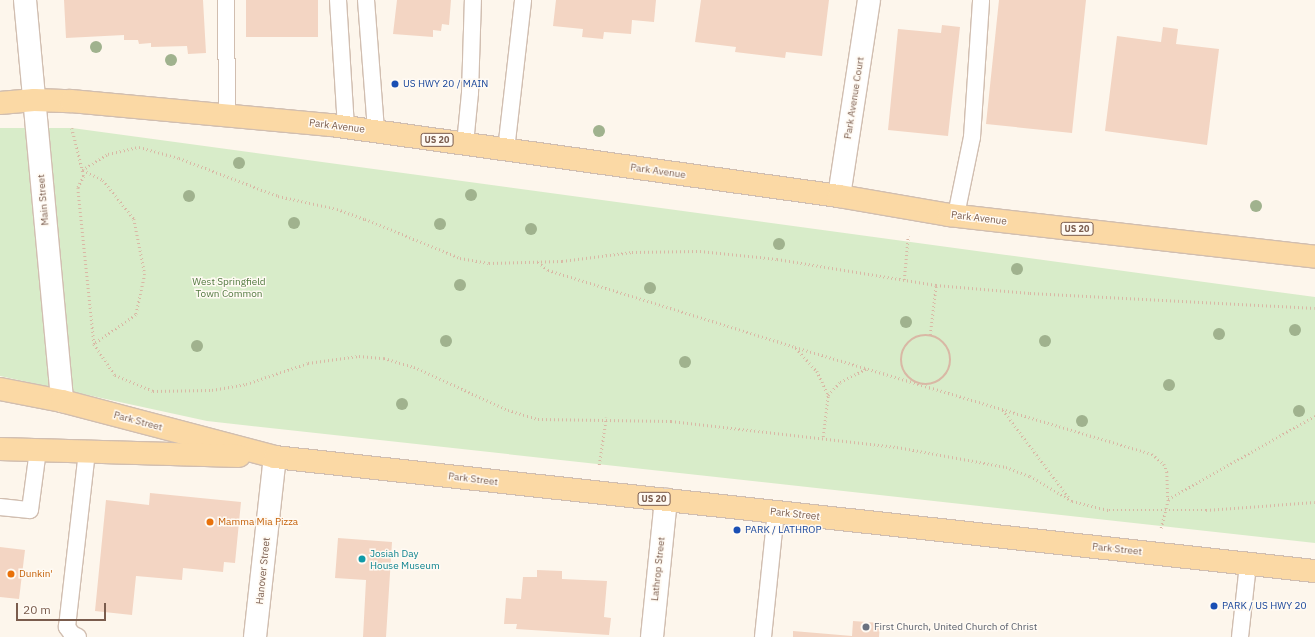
<!DOCTYPE html>
<html>
<head>
<meta charset="utf-8">
<style>
  body { margin:0 }
  #map { position:relative; width:1315px; height:637px; overflow:hidden; background:#fdf6ec; font-family:"IBM Plex Sans",sans-serif }
  div>[style] { position:absolute }
  [style*='--x'] { left:calc(var(--x)*1px); top:calc(var(--y)*1px); width:calc(var(--w)*1px); rotate:calc(var(--a)*1deg) }
  .green>* { inset:0; background:#d8ecc9 }
  .building>* { inset:0; background:#f3d5c3 }
  .path>* { height:2.5px; margin-top:-1.25px; transform-origin:0; background:repeating-linear-gradient(90deg,#d9b8a5 0 1px,transparent 0 4px) }
  .path>.ring { margin:-1.25px; padding:0; box-sizing:content-box; background:none; border:2.5px solid #d9b8a5; border-radius:50% }
  .roads { filter:drop-shadow(1px 0 #d1beb0) drop-shadow(-1px 0 #d1beb0) drop-shadow(0 1px #d1beb0) drop-shadow(0 -1px #d1beb0) }
  .service>* { height:16px; margin:-8px; padding:0 8px; transform-origin:8px; border-radius:8px; background:#fff }
  .minor>* { height:22px; margin:-11px; padding:0 11px; transform-origin:11px; border-radius:11px; background:#fff }
  .tertiary>* { height:22px; margin:-11px; padding:0 11px; transform-origin:11px; border-radius:11px; background:#fff }
  .primary>* { height:22px; margin:-11px; padding:0 11px; transform-origin:11px; border-radius:11px; background:#fbd9a5 }
  .trees>* { width:12px; height:12px; margin:-6px; border-radius:50%; background:#a0b28e }
  .dots>* { width:11px; height:11px; translate:-50% -50%; box-sizing:border-box; border:2px solid #fffaf3; border-radius:50% }
  span { translate:-50% -50%; white-space:nowrap; text-align:center; line-height:1.15; -webkit-text-stroke:3px #fffaf3; paint-order:stroke }
  .shield-label span { padding:1px 3px; background:#fffaf3; border:1px solid; border-radius:3px; -webkit-text-stroke-width:0 }
  .shield-label { font-size:9px; color:#7a5c4d; font-weight:700 }
  .transit-label { font-size:10px; color:#164399 }
  .left { translate:0 -50%; text-align:left }
  .street-label { font-size:10px; color:#7a5c4d }
  .park-label { font-size:10px; color:#537a41 }
  .food-label { font-size:10px; color:#c56008 }
  .culture-label { font-size:10px; color:#0d838f }
  .worship-label { font-size:10px; color:#5b616d }
  .scale { position:absolute; left:16px; top:603px; width:90px; height:18px; box-sizing:border-box; border:2px solid #7a5c4d; border-top:0; padding-left:5px; font-size:12px; line-height:14px; white-space:nowrap; color:#7a5c4d; -webkit-text-stroke:3px #fffaf3; paint-order:stroke }
</style>
</head>
<body>
<div id="map">
  <div class="green">
    <div style="clip-path:polygon(0 128px,72px 128px,1315px 297px,1315px 543px,207px 421px,0 376px)"></div>
  </div>
  <div class="building">
    <div style="clip-path:polygon(64px 0,203px 0,206px 53px,188px 54px,187px 46px,151px 47px,151px 43px,139px 44px,138px 40px,124px 40px,124px 35px,66px 38px)"></div>
    <div style="clip-path:polygon(246px 0,318px 0,318px 37px,246px 37px)"></div>
    <div style="clip-path:polygon(397px 0,451px 0,449px 25px,442px 24px,441px 31px,433px 30px,433px 37px,393px 34px)"></div>
    <div style="clip-path:polygon(556px 0,656px 0,654px 22px,632px 20px,631px 34px,604px 32px,603px 39px,582px 37px,583px 29px,553px 26px)"></div>
    <div style="clip-path:polygon(701px 0,829px 0,822px 56px,786px 52px,785px 58px,735px 52px,736px 47px,695px 42px)"></div>
    <div style="clip-path:polygon(999px 0,1086px 0,1072px 133px,986px 124px)"></div>
    <div style="clip-path:polygon(942px 25px,960px 27px,948px 136px,888px 130px,898px 29px,941px 33px)"></div>
    <div style="clip-path:polygon(1163px 27px,1178px 29px,1176px 44px,1219px 49px,1207px 145px,1105px 131px,1117px 36px,1161px 42px)"></div>
    <div style="clip-path:polygon(150px 493px,241px 502px,235px 563px,224px 562px,223px 572px,183px 568px,182px 580px,136px 576px,132px 615px,95px 611px,106px 500px,149px 505px)"></div>
    <div style="clip-path:polygon(338px 538px,392px 542px,386px 637px,363px 637px,366px 580px,335px 578px)"></div>
    <div style="clip-path:polygon(0 547px,25px 550px,19px 599px,0 597px)"></div>
    <div style="clip-path:polygon(537px 570px,562px 571px,562px 579px,607px 581px,604px 617px,611px 618px,609px 635px,516px 629px,517px 624px,504px 624px,506px 598px,521px 599px,523px 577px,537px 577px)"></div>
    <div style="clip-path:polygon(853px 621px,880px 623px,879px 637px,793px 637px,793px 631px,852px 636px)"></div>
  </div>
  <div class="path">
    <div style="--x:72;--y:128;--w:49;--a:76"></div>
    <div style="--x:84;--y:176;--w:13;--a:117"></div>
    <div style="--x:78;--y:188;--w:157;--a:84.1"></div>
    <div style="--x:94;--y:344;--w:37;--a:56"></div>
    <div style="--x:115;--y:375;--w:41;--a:22.8"></div>
    <div style="--x:153;--y:391;--w:59;--a:-1"></div>
    <div style="--x:212;--y:390;--w:35;--a:-10"></div>
    <div style="--x:246;--y:384;--w:65;--a:-18.7"></div>
    <div style="--x:308;--y:363;--w:51;--a:-7.8"></div>
    <div style="--x:359;--y:356;--w:25;--a:5"></div>
    <div style="--x:384;--y:358;--w:31;--a:17"></div>
    <div style="--x:414;--y:367;--w:103;--a:24.6"></div>
    <div style="--x:508;--y:410;--w:31;--a:17"></div>
    <div style="--x:538;--y:419;--w:133;--a:0.9"></div>
    <div style="--x:671;--y:421;--w:227;--a:6.6"></div>
    <div style="--x:897;--y:447;--w:111;--a:10.4"></div>
    <div style="--x:1006;--y:467;--w:26;--a:21"></div>
    <div style="--x:1030;--y:476;--w:49;--a:30.8"></div>
    <div style="--x:1072;--y:501;--w:38;--a:14"></div>
    <div style="--x:1109;--y:510;--w:97;--a:0"></div>
    <div style="--x:1206;--y:510;--w:109;--a:-4.2"></div>
    <div style="--x:82;--y:170;--w:31;--a:-32"></div>
    <div style="--x:108;--y:154;--w:32;--a:-13"></div>
    <div style="--x:139;--y:147;--w:41;--a:15.4"></div>
    <div style="--x:179;--y:158;--w:106;--a:21"></div>
    <div style="--x:278;--y:196;--w:60;--a:12.4"></div>
    <div style="--x:337;--y:209;--w:30;--a:20"></div>
    <div style="--x:365;--y:219;--w:103;--a:22.3"></div>
    <div style="--x:460;--y:258;--w:29;--a:10"></div>
    <div style="--x:489;--y:263;--w:73;--a:-1.6"></div>
    <div style="--x:562;--y:261;--w:71;--a:-7.3"></div>
    <div style="--x:632;--y:252;--w:68;--a:-0.8"></div>
    <div style="--x:700;--y:251;--w:77;--a:5.9"></div>
    <div style="--x:777;--y:259;--w:161;--a:9.3"></div>
    <div style="--x:936;--y:285;--w:94;--a:4.9"></div>
    <div style="--x:1030;--y:293;--w:285;--a:3"></div>
    <div style="--x:83;--y:170;--w:22;--a:27"></div>
    <div style="--x:103;--y:180;--w:50;--a:51.5"></div>
    <div style="--x:134;--y:219;--w:56;--a:78.7"></div>
    <div style="--x:145;--y:274;--w:42;--a:102.4"></div>
    <div style="--x:136;--y:315;--w:51;--a:145.4"></div>
    <div style="--x:538;--y:262;--w:13;--a:39"></div>
    <div style="--x:548;--y:270;--w:259;--a:17.3"></div>
    <div style="--x:795;--y:347;--w:373;--a:16.7"></div>
    <div style="--x:1152;--y:454;--w:16;--a:40"></div>
    <div style="--x:1164;--y:464;--w:9;--a:69"></div>
    <div style="--x:1167;--y:472;--w:27;--a:88"></div>
    <div style="--x:904;--y:280;--w:44;--a:-84.8"></div>
    <div class="ring" style="left:901px;top:335px;width:47.5px;height:47.5px"></div>
    <div style="--x:930;--y:335;--w:50;--a:-83.2"></div>
    <div style="--x:796;--y:348;--w:31;--a:48"></div>
    <div style="--x:817;--y:371;--w:26;--a:65"></div>
    <div style="--x:828;--y:395;--w:18;--a:-47"></div>
    <div style="--x:840;--y:382;--w:29;--a:-27"></div>
    <div style="--x:1003;--y:410;--w:111;--a:53"></div>
    <div style="--x:823;--y:437;--w:42;--a:-83.2"></div>
    <div style="--x:599;--y:465;--w:48;--a:-81.5"></div>
    <div style="--x:1161;--y:528;--w:30;--a:-76"></div>
    <div style="--x:1168;--y:499;--w:169;--a:-29.5"></div>
  </div>
  <div class="roads">
    <div class="service">
      <div style="--x:226;--y:0;--w:115;--a:89.5"></div>
      <div style="--x:338;--y:0;--w:127;--a:86.4"></div>
      <div style="--x:366;--y:0;--w:131;--a:85.6"></div>
      <div style="--x:465;--y:144;--w:51;--a:-84.4"></div>
      <div style="--x:470;--y:93;--w:93;--a:-88.2"></div>
      <div style="--x:506;--y:150;--w:151;--a:-83.5"></div>
      <div style="--x:956;--y:215;--w:80;--a:-78.4"></div>
      <div style="--x:972;--y:137;--w:137;--a:-86.2"></div>
      <div style="--x:0;--y:507;--w:30;--a:6"></div>
      <div style="--x:30;--y:510;--w:61;--a:-82.4"></div>
      <div style="--x:78;--y:637;--w:7;--a:-153"></div>
      <div style="--x:72;--y:634;--w:9;--a:-126"></div>
      <div style="--x:67;--y:627;--w:176;--a:-83.5"></div>
      <div style="--x:763;--y:637;--w:126;--a:-84.1"></div>
      <div style="--x:1240;--y:637;--w:73;--a:-83.7"></div>
    </div>
    <div class="minor">
      <div style="--x:839;--y:196;--w:198;--a:-81.3"></div>
      <div style="--x:255;--y:637;--w:181;--a:-83.7"></div>
      <div style="--x:652;--y:637;--w:138;--a:-84.2"></div>
    </div>
    <div class="tertiary">
      <div style="--x:25;--y:0;--w:403;--a:84.7"></div>
    </div>
    <div class="primary">
      <div style="--x:0;--y:103;--w:34;--a:-5"></div>
      <div style="--x:34;--y:100;--w:37;--a:2"></div>
      <div style="--x:71;--y:101;--w:261;--a:5.3"></div>
      <div style="--x:331;--y:125;--w:513;--a:7.96"></div>
      <div style="--x:839;--y:196;--w:112;--a:9.8"></div>
      <div style="--x:949;--y:215;--w:368;--a:6.5"></div>
      <div style="--x:0;--y:389;--w:63;--a:11"></div>
      <div style="--x:62;--y:401;--w:220;--a:14.7"></div>
      <div style="--x:275;--y:457;--w:1046;--a:6.26"></div>
      <div style="--x:0;--y:449;--w:239;--a:1.7"></div>
    </div>
  </div>
  <div class="trees">
    <div style="left:96px;top:47px"></div>
    <div style="left:171px;top:60px"></div>
    <div style="left:599px;top:131px"></div>
    <div style="left:239px;top:163px"></div>
    <div style="left:471px;top:195px"></div>
    <div style="left:189px;top:196px"></div>
    <div style="left:1256px;top:206px"></div>
    <div style="left:294px;top:223px"></div>
    <div style="left:440px;top:224px"></div>
    <div style="left:531px;top:229px"></div>
    <div style="left:779px;top:244px"></div>
    <div style="left:1017px;top:269px"></div>
    <div style="left:460px;top:285px"></div>
    <div style="left:650px;top:288px"></div>
    <div style="left:906px;top:322px"></div>
    <div style="left:1295px;top:330px"></div>
    <div style="left:1219px;top:334px"></div>
    <div style="left:446px;top:341px"></div>
    <div style="left:1045px;top:341px"></div>
    <div style="left:197px;top:346px"></div>
    <div style="left:685px;top:362px"></div>
    <div style="left:1169px;top:385px"></div>
    <div style="left:402px;top:404px"></div>
    <div style="left:1299px;top:411px"></div>
    <div style="left:1082px;top:421px"></div>
  </div>
  <div class="dots">
    <div style="left:395px;top:84px;background:#1a4fb4"></div>
    <div style="left:210px;top:522px;background:#e8710a"></div>
    <div style="left:737px;top:530px;background:#1a4fb4"></div>
    <div style="left:362px;top:559px;background:#0f9aa8"></div>
    <div style="left:11px;top:574px;background:#e8710a"></div>
    <div style="left:1214px;top:606px;background:#1a4fb4"></div>
    <div style="left:866px;top:627px;background:#6b7280"></div>
  </div>
  <div class="shield-label">
    <span style="left:437px;top:140px">US 20</span>
    <span style="left:1077px;top:229px">US 20</span>
    <span style="left:654px;top:499px">US 20</span>
  </div>
  <div class="transit-label">
    <span class="left" style="left:403px;top:84px">US HWY 20 / MAIN</span>
    <span class="left" style="left:745px;top:530px">PARK / LATHROP</span>
    <span class="left" style="left:1222px;top:606px">PARK / US HWY 20</span>
  </div>
  <div class="street-label">
    <span style="left:854px;top:98px;rotate:-81deg">Park Avenue Court</span>
    <span style="left:337px;top:126px;rotate:7deg">Park Avenue</span>
    <span style="left:658px;top:171px;rotate:8deg">Park Avenue</span>
    <span style="left:43px;top:200px;rotate:-95deg">Main Street</span>
    <span style="left:979px;top:218px;rotate:7deg">Park Avenue</span>
    <span style="left:138px;top:421px;rotate:15deg">Park Street</span>
    <span style="left:473px;top:479px;rotate:7deg">Park Street</span>
    <span style="left:795px;top:514px;rotate:6deg">Park Street</span>
    <span style="left:1117px;top:549px;rotate:6deg">Park Street</span>
    <span style="left:658px;top:569px;rotate:-84deg">Lathrop Street</span>
    <span style="left:263px;top:571px;rotate:-84deg">Hanover Street</span>
  </div>
  <div class="park-label">
    <span style="left:229px;top:287px">West Springfield<br>Town Common</span>
  </div>
  <div class="food-label">
    <span class="left" style="left:218px;top:522px">Mamma Mia Pizza</span>
    <span class="left" style="left:19px;top:574px">Dunkin'</span>
  </div>
  <div class="culture-label">
    <span class="left" style="left:370px;top:559px">Josiah Day<br>House Museum</span>
  </div>
  <div class="worship-label">
    <span class="left" style="left:874px;top:627px">First Church, United Church of Christ</span>
  </div>
  <div class="scale">20 m</div>
</div>
</body>
</html>
